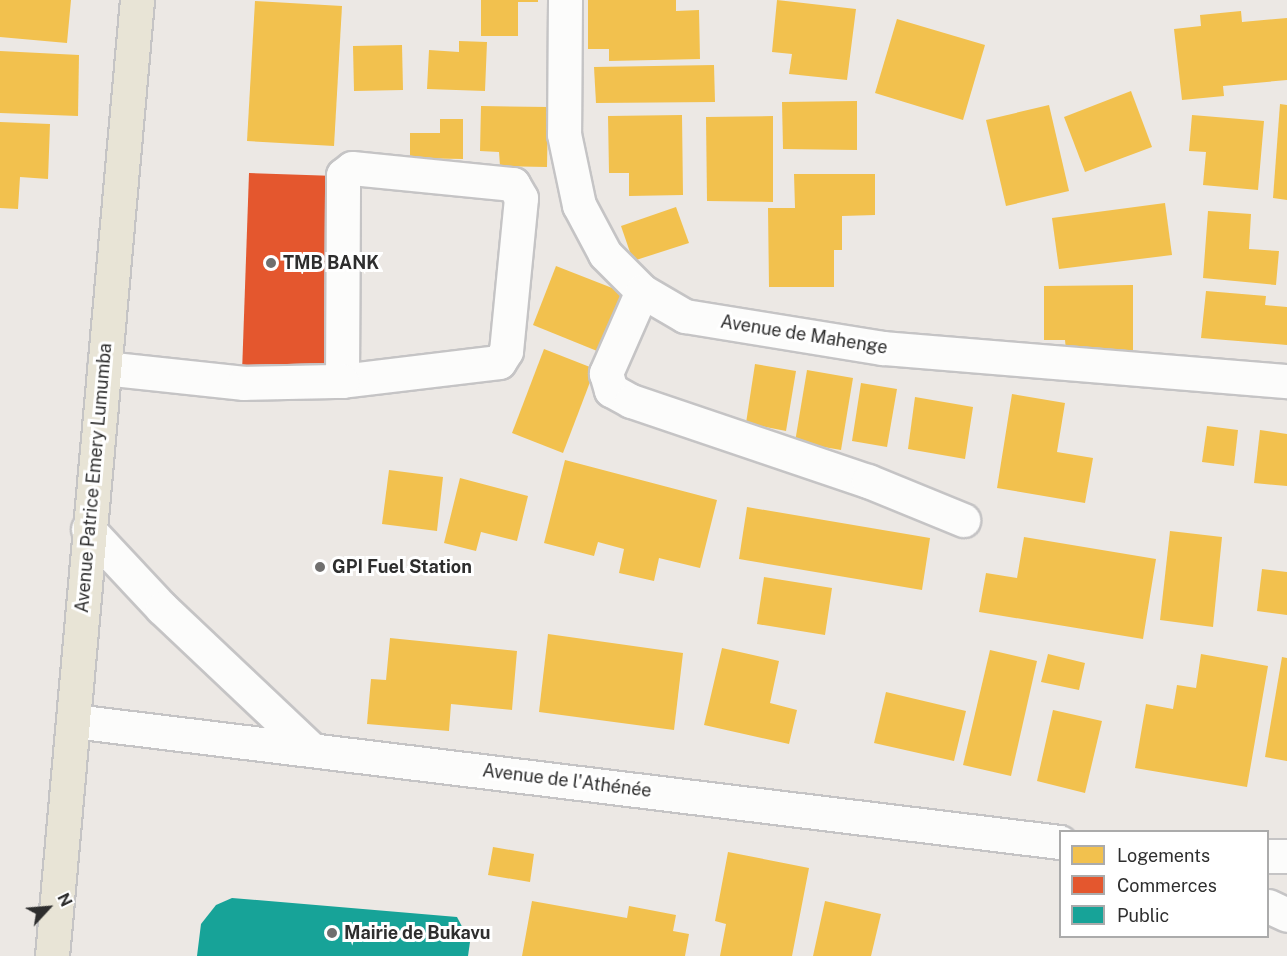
<!DOCTYPE html>
<html>
<head>
<meta charset="utf-8">
<style>
  body { margin:0 }
  #map { position:relative; width:1287px; height:956px; overflow:hidden; background:#ece8e4; font-family:"Public Sans",sans-serif }
  div>[style] { position:absolute }
  [style*='--x'] { left:calc(var(--x)*1px); top:calc(var(--y)*1px); width:calc(var(--w)*1px); rotate:calc(var(--a)*1deg) }
  .homes>* { inset:0; background:#f2c14e }
  .shops>* { inset:0; background:#e4572e }
  .public>* { inset:0; background:#17a398 }
  .roads { filter:drop-shadow(2px 0 #c5c4c5) drop-shadow(-2px 0 #c5c4c5) drop-shadow(0 2px #c5c4c5) drop-shadow(0 -2px #c5c4c5) }
  .minor>* { height:33px; margin:-16.5px; padding:0 16.5px; transform-origin:16.5px; border-radius:16.5px; background:#fcfcfb }
  .primary>* { height:33px; margin:-16.5px; padding:0 16.5px; transform-origin:16.5px; border-radius:16.5px; background:#e8e4d6 }
  .dots>* { width:16px; height:16px; translate:-50% -50%; box-sizing:border-box; border:3px solid #fff; border-radius:50% }
  span { translate:-50% -50%; white-space:nowrap; text-align:center; line-height:1.15; -webkit-text-stroke:6px #fff; paint-order:stroke }
  .poi-label { font-size:18px; color:#2e2e2e; font-weight:700 }
  .left { translate:0 -50%; text-align:left }
  .street-label { font-size:18px; color:#2e2e2e }
  .legend { position:absolute; left:1059px; top:830px; width:210px; height:108px; box-sizing:border-box; background:#fff; border:2px solid #ababab; margin:0; padding:8px 10px; list-style:none; font-size:18px; color:#2e2e2e }
  .legend li { display:flex; align-items:center; gap:12px; height:30px }
  .legend b { width:30px; border:2px solid #ababab }
  .north { position:absolute; left:18px; top:878px; width:60px; height:60px; -webkit-text-stroke:4px #fff; paint-order:stroke; rotate:64deg; font-size:16px; font-weight:700; line-height:24px; text-align:center; color:#2e2e2e }
  .north::after { content:''; display:block; margin:auto; width:21px; height:27px; background:#2e2e2e; clip-path:polygon(50% 0,100% 100%,50% 72%,0 100%) }
</style>
</head>
<body>
<div id="map">
  <div class="homes">
    <div style="clip-path:polygon(0 0,71px 0,67px 43px,0 37px)"></div>
    <div style="clip-path:polygon(481px 0,538px 0,538px 2px,518px 2px,518px 36px,481px 36px)"></div>
    <div style="clip-path:polygon(588px 0,676px 0,676px 11px,699px 10px,700px 59px,609px 61px,609px 49px,588px 49px)"></div>
    <div style="clip-path:polygon(777px 0,856px 9px,847px 80px,789px 74px,792px 54px,772px 52px)"></div>
    <div style="clip-path:polygon(255px 1px,342px 6px,334px 146px,247px 141px)"></div>
    <div style="clip-path:polygon(1241px 11px,1242px 22px,1287px 18px,1287px 80px,1223px 86px,1224px 96px,1182px 100px,1174px 29px,1201px 26px,1200px 15px)"></div>
    <div style="clip-path:polygon(897px 19px,985px 45px,963px 120px,875px 93px)"></div>
    <div style="clip-path:polygon(459px 41px,487px 42px,485px 91px,427px 89px,429px 50px,459px 52px)"></div>
    <div style="clip-path:polygon(402px 45px,403px 90px,354px 91px,353px 46px)"></div>
    <div style="clip-path:polygon(0 51px,79px 55px,78px 116px,0 113px)"></div>
    <div style="clip-path:polygon(714px 65px,715px 102px,596px 103px,594px 67px)"></div>
    <div style="clip-path:polygon(1131px 91px,1152px 147px,1085px 172px,1064px 117px)"></div>
    <div style="clip-path:polygon(857px 101px,857px 150px,783px 149px,782px 102px)"></div>
    <div style="clip-path:polygon(1280px 104px,1287px 105px,1287px 200px,1273px 198px)"></div>
    <div style="clip-path:polygon(1049px 105px,1069px 191px,1006px 206px,986px 120px)"></div>
    <div style="clip-path:polygon(481px 106px,548px 107px,547px 167px,500px 166px,499px 152px,480px 151px)"></div>
    <div style="clip-path:polygon(682px 115px,683px 195px,629px 196px,629px 173px,609px 173px,608px 116px)"></div>
    <div style="clip-path:polygon(1192px 115px,1264px 121px,1258px 190px,1203px 185px,1206px 152px,1189px 151px)"></div>
    <div style="clip-path:polygon(773px 116px,773px 202px,707px 201px,706px 117px)"></div>
    <div style="clip-path:polygon(440px 119px,463px 119px,463px 159px,410px 158px,410px 133px,440px 133px)"></div>
    <div style="clip-path:polygon(0 122px,50px 124px,48px 179px,20px 177px,18px 209px,0 208px)"></div>
    <div style="clip-path:polygon(794px 174px,875px 174px,875px 215px,842px 216px,842px 250px,834px 250px,834px 287px,769px 287px,768px 208px,795px 208px)"></div>
    <div style="clip-path:polygon(1165px 203px,1172px 255px,1059px 269px,1052px 218px)"></div>
    <div style="clip-path:polygon(676px 207px,689px 243px,633px 261px,621px 226px)"></div>
    <div style="clip-path:polygon(1208px 211px,1251px 214px,1249px 249px,1279px 251px,1276px 285px,1203px 278px)"></div>
    <div style="clip-path:polygon(556px 266px,625px 293px,602px 353px,533px 325px)"></div>
    <div style="clip-path:polygon(1133px 285px,1133px 351px,1066px 351px,1065px 340px,1044px 340px,1044px 286px)"></div>
    <div style="clip-path:polygon(1206px 291px,1266px 296px,1265px 305px,1287px 307px,1287px 345px,1201px 338px)"></div>
    <div style="clip-path:polygon(544px 349px,595px 369px,563px 453px,512px 433px)"></div>
    <div style="clip-path:polygon(755px 364px,796px 371px,786px 431px,746px 423px)"></div>
    <div style="clip-path:polygon(807px 370px,853px 378px,841px 450px,795px 442px)"></div>
    <div style="clip-path:polygon(861px 383px,897px 389px,887px 447px,852px 441px)"></div>
    <div style="clip-path:polygon(1012px 394px,1065px 403px,1057px 452px,1093px 458px,1085px 503px,997px 488px)"></div>
    <div style="clip-path:polygon(915px 397px,973px 407px,965px 459px,908px 449px)"></div>
    <div style="clip-path:polygon(1207px 426px,1238px 430px,1234px 466px,1202px 462px)"></div>
    <div style="clip-path:polygon(1260px 430px,1287px 434px,1287px 486px,1254px 483px)"></div>
    <div style="clip-path:polygon(565px 460px,717px 500px,700px 568px,659px 558px,654px 581px,619px 573px,624px 549px,598px 542px,594px 556px,544px 543px)"></div>
    <div style="clip-path:polygon(389px 470px,443px 477px,437px 531px,382px 524px)"></div>
    <div style="clip-path:polygon(460px 478px,528px 496px,517px 541px,481px 532px,476px 551px,444px 543px)"></div>
    <div style="clip-path:polygon(747px 507px,930px 538px,922px 590px,739px 559px)"></div>
    <div style="clip-path:polygon(1170px 531px,1222px 537px,1213px 627px,1160px 620px)"></div>
    <div style="clip-path:polygon(1024px 537px,1156px 559px,1143px 639px,979px 612px,986px 573px,1017px 578px)"></div>
    <div style="clip-path:polygon(1262px 569px,1287px 572px,1287px 615px,1257px 611px)"></div>
    <div style="clip-path:polygon(764px 577px,832px 588px,825px 635px,757px 624px)"></div>
    <div style="clip-path:polygon(548px 634px,683px 653px,674px 730px,539px 712px)"></div>
    <div style="clip-path:polygon(390px 638px,517px 651px,512px 710px,451px 704px,449px 731px,367px 724px,371px 679px,386px 680px)"></div>
    <div style="clip-path:polygon(722px 648px,779px 661px,770px 703px,797px 710px,789px 744px,704px 725px)"></div>
    <div style="clip-path:polygon(990px 650px,1037px 661px,1011px 776px,963px 765px)"></div>
    <div style="clip-path:polygon(1048px 654px,1085px 663px,1079px 690px,1041px 682px)"></div>
    <div style="clip-path:polygon(1201px 654px,1268px 666px,1247px 787px,1135px 768px,1146px 704px,1173px 709px,1177px 685px,1196px 688px)"></div>
    <div style="clip-path:polygon(1282px 657px,1287px 658px,1287px 761px,1265px 757px)"></div>
    <div style="clip-path:polygon(886px 692px,966px 711px,954px 761px,874px 743px)"></div>
    <div style="clip-path:polygon(1053px 710px,1102px 721px,1085px 793px,1037px 781px)"></div>
    <div style="clip-path:polygon(493px 847px,534px 854px,530px 882px,488px 875px)"></div>
    <div style="clip-path:polygon(728px 852px,809px 868px,792px 956px,720px 956px,726px 924px,715px 921px)"></div>
    <div style="clip-path:polygon(532px 901px,627px 918px,629px 906px,676px 915px,673px 931px,689px 934px,685px 956px,522px 956px)"></div>
    <div style="clip-path:polygon(825px 901px,881px 914px,871px 956px,813px 956px)"></div>
  </div>
  <div class="shops">
    <div style="clip-path:polygon(249px 173px,336px 176px,329px 376px,242px 373px)"></div>
  </div>
  <div class="public">
    <div style="clip-path:polygon(232px 898px,457px 917px,470px 942px,468px 956px,197px 956px,201px 924px,216px 905px)"></div>
  </div>
  <div class="roads">
    <div class="minor">
      <div style="--x:565;--y:0;--w:134;--a:90.4"></div>
      <div style="--x:564;--y:134;--w:73;--a:78.1"></div>
      <div style="--x:579;--y:205;--w:55;--a:62"></div>
      <div style="--x:605;--y:254;--w:52;--a:45"></div>
      <div style="--x:642;--y:291;--w:50;--a:30.2"></div>
      <div style="--x:685;--y:316;--w:201;--a:9.2"></div>
      <div style="--x:883;--y:348;--w:405;--a:4.7"></div>
      <div style="--x:352;--y:168;--w:162;--a:5.7"></div>
      <div style="--x:513;--y:184;--w:16;--a:60"></div>
      <div style="--x:521;--y:198;--w:154;--a:95.6"></div>
      <div style="--x:506;--y:351;--w:13;--a:122"></div>
      <div style="--x:499;--y:362;--w:158;--a:173.1"></div>
      <div style="--x:342;--y:381;--w:206;--a:-89.7"></div>
      <div style="--x:343;--y:175;--w:11;--a:-38"></div>
      <div style="--x:642;--y:291;--w:90;--a:113.7"></div>
      <div style="--x:606;--y:373;--w:18;--a:74"></div>
      <div style="--x:611;--y:390;--w:23;--a:29"></div>
      <div style="--x:631;--y:401;--w:250;--a:18.7"></div>
      <div style="--x:868;--y:481;--w:103;--a:22.3"></div>
      <div style="--x:104;--y:368;--w:141;--a:6.1"></div>
      <div style="--x:244;--y:383;--w:98;--a:-1.2"></div>
      <div style="--x:88;--y:529;--w:108;--a:46.9"></div>
      <div style="--x:162;--y:608;--w:205;--a:43.4"></div>
      <div style="--x:74;--y:721;--w:993;--a:7"></div>
      <div style="--x:1268;--y:856;--w:19;--a:0"></div>
      <div style="--x:1268;--y:906;--w:21;--a:25"></div>
    </div>
    <div class="primary">
      <div style="--x:52;--y:956;--w:960;--a:-84.92"></div>
    </div>
  </div>
  <div class="dots">
    <div style="left:271px;top:263px;background:#706f6e"></div>
    <div style="left:320px;top:567px;background:#706f6e"></div>
    <div style="left:332px;top:933px;background:#706f6e"></div>
  </div>
  <div class="poi-label">
    <span class="left" style="left:283px;top:263px">TMB BANK</span>
    <span class="left" style="left:332px;top:567px">GPI Fuel Station</span>
    <span class="left" style="left:344px;top:933px">Mairie de Bukavu</span>
  </div>
  <div class="street-label">
    <span style="left:804px;top:335px;rotate:9deg">Avenue de Mahenge</span>
    <span style="left:94px;top:478px;rotate:-85deg">Avenue Patrice Emery Lumumba</span>
    <span style="left:567px;top:781px;rotate:7deg">Avenue de l'Athénée</span>
  </div>
  <ul class="legend">
  <li><b style="height:16px;background:#f2c14e"></b>Logements</li>
  <li><b style="height:16px;background:#e4572e"></b>Commerces</li>
  <li><b style="height:16px;background:#17a398"></b>Public</li>
  </ul>
  <div class="north">N</div>
</div>
</body>
</html>
